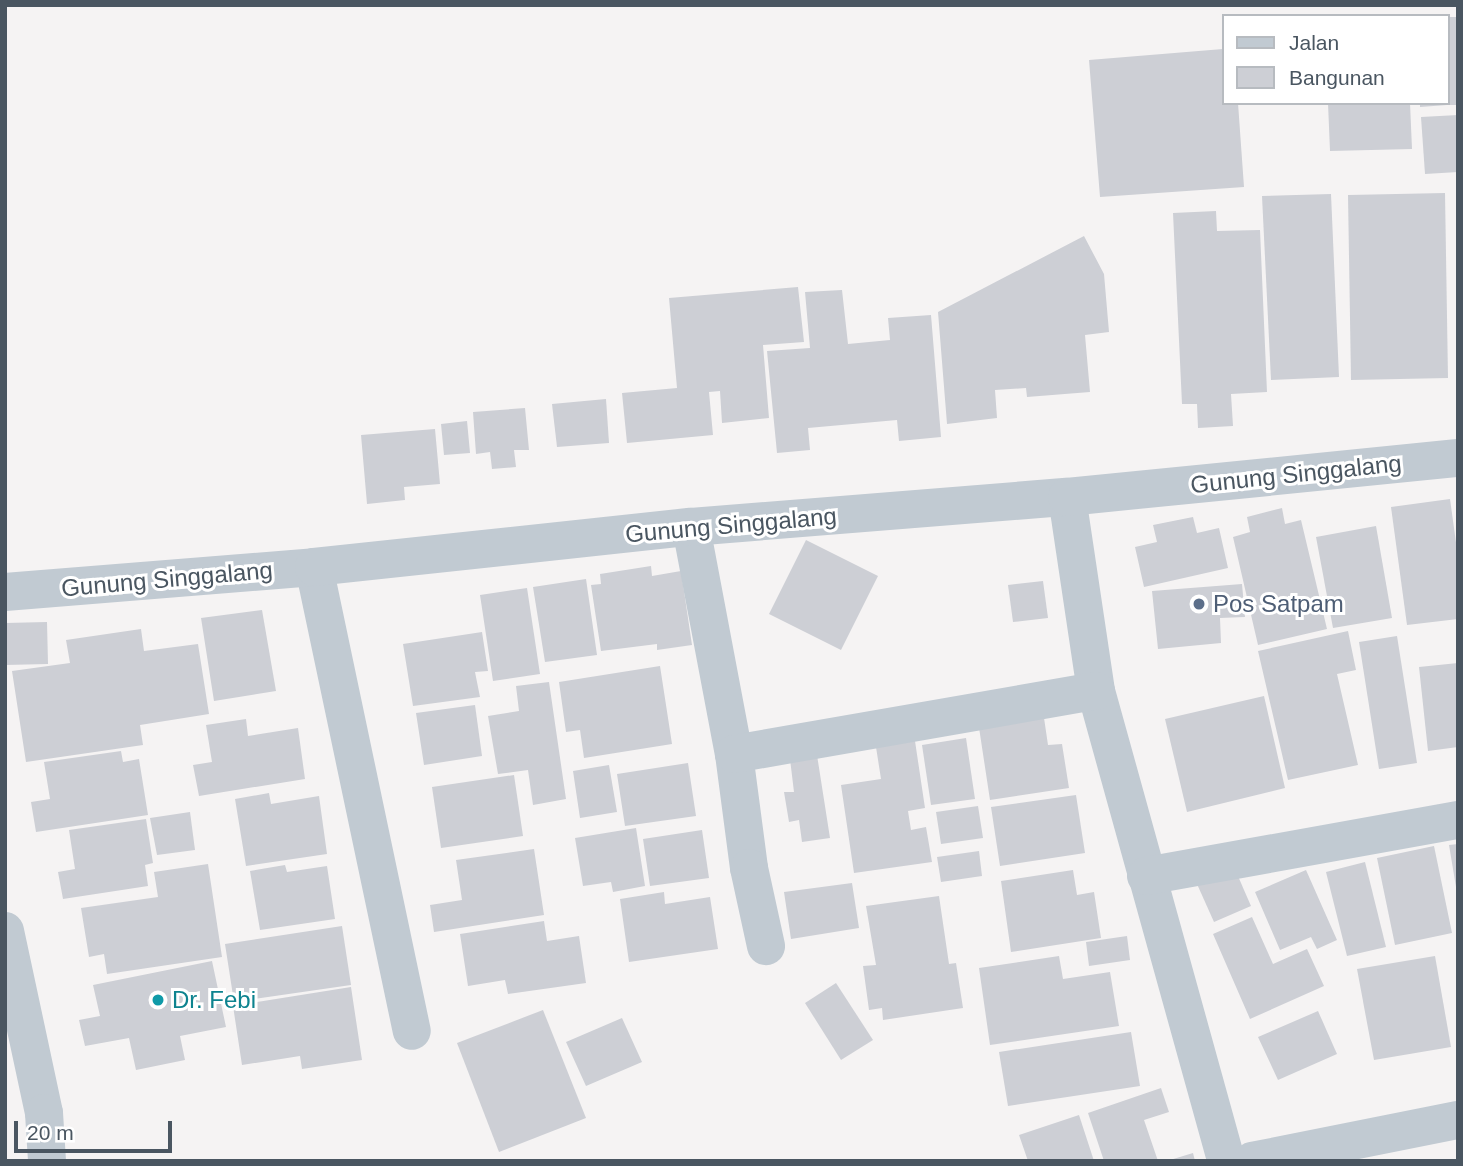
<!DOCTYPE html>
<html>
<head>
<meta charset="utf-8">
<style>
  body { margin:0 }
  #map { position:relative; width:1463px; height:1166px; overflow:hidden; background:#f5f3f3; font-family:Helvetica,sans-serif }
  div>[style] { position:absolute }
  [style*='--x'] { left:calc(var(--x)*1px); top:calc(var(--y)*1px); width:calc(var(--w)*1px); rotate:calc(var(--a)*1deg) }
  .building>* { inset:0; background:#cdcfd5 }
  .minor>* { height:38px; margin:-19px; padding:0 19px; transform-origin:19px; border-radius:19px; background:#c1cad2 }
  .dots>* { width:19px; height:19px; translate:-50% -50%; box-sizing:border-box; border:4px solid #fff; border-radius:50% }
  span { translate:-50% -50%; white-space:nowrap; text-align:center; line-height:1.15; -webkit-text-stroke:6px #fff; paint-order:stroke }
  .street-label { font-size:24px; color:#4a5661 }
  .service-label { font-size:24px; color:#4e5e75 }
  .left { translate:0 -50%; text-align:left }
  .culture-label { font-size:24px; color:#0d838f }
  .frame { position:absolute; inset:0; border:7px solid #4a5661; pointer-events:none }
  .legend { position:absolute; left:1222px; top:14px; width:228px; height:91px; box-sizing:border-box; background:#fff; border:2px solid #b7bbc0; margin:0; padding:9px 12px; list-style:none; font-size:21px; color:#4a5661 }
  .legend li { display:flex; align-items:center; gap:14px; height:35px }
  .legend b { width:35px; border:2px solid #b7bbc0 }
  .scale { position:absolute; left:14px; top:1121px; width:158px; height:32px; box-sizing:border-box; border:4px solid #4a5661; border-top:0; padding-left:9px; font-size:21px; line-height:24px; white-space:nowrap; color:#4a5661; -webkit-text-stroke:5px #fff; paint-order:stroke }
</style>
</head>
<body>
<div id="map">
  <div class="building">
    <div style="clip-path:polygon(1447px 17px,1458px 17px,1458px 105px,1447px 105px)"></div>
    <div style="clip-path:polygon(1223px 49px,1223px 103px,1238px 103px,1244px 187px,1100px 197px,1089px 60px)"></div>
    <div style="clip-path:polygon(1328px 103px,1410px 103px,1412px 149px,1330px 151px)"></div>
    <div style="clip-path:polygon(1420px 103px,1447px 103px,1447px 105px,1420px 107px)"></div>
    <div style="clip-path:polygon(1458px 115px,1458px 172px,1425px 174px,1421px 117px)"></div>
    <div style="clip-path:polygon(1445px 193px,1448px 378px,1351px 380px,1348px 195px)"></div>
    <div style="clip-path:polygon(1331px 194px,1339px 377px,1271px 380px,1262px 196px)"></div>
    <div style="clip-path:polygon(1216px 211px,1217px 231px,1260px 230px,1267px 392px,1231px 394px,1233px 426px,1198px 428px,1197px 404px,1182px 404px,1173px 213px)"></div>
    <div style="clip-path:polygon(1084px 236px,1104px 274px,1109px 332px,1085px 335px,1090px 392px,1027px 397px,1026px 388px,995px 390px,997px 418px,947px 424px,938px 312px)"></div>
    <div style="clip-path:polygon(798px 287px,804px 342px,763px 345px,769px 418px,722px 423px,720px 391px,709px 392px,713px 435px,627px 443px,622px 393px,677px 388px,669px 298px)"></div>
    <div style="clip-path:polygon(842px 290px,848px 344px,890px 340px,888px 318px,931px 315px,941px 437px,899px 441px,897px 420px,808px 428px,810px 450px,777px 453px,767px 351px,810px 348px,805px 292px)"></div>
    <div style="clip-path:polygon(606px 399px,609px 443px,557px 447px,552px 404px)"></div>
    <div style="clip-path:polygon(525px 408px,529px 450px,514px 450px,516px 467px,492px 469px,490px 452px,476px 454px,473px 412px)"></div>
    <div style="clip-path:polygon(467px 421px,470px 453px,444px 455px,441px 424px)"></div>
    <div style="clip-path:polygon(435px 429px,440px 484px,404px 487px,405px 500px,367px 504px,361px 435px)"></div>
    <div style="clip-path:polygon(1450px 499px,1458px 557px,1458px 619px,1407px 625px,1391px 507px)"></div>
    <div style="clip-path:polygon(1282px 508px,1285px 524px,1301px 520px,1327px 629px,1258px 645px,1233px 537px,1250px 532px,1247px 517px)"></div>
    <div style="clip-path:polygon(1193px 517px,1197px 533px,1219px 528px,1228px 568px,1144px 587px,1135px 547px,1157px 542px,1153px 525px)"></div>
    <div style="clip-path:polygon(1376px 526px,1392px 618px,1333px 628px,1316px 537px)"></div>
    <div style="clip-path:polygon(806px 540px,878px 576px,841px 650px,769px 614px)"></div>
    <div style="clip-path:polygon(651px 566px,652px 576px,681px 571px,692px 645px,657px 650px,657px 644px,601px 651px,591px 585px,601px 584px,600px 574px)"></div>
    <div style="clip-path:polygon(586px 579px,597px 655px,545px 662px,533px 587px)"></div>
    <div style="clip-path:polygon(1043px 581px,1048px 618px,1013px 622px,1008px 585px)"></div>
    <div style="clip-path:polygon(1242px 584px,1245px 617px,1220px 618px,1221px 643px,1158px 649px,1152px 591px)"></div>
    <div style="clip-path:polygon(527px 588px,540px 674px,493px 681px,480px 595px)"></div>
    <div style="clip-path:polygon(262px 610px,276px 691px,214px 701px,201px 618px)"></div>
    <div style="clip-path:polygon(47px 622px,48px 664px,5px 665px,5px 623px)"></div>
    <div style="clip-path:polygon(141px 629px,144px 651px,198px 644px,209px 714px,140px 725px,143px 745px,26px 762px,12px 671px,70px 663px,66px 640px)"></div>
    <div style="clip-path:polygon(1348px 631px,1356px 670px,1337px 674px,1358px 765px,1288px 780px,1258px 651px)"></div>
    <div style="clip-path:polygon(482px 632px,488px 671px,475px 672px,480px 697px,413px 706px,403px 644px)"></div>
    <div style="clip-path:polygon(1397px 636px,1417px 763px,1379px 769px,1359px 642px)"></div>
    <div style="clip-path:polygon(1458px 663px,1458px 747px,1428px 751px,1419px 667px)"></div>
    <div style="clip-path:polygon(660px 666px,672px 744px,584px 758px,580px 730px,566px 732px,559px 682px)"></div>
    <div style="clip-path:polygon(549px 682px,566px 799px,533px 805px,528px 770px,498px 774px,488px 716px,519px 711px,516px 686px)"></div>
    <div style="clip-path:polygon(1264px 696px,1285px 788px,1187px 812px,1165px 719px)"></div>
    <div style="clip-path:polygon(475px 705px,482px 756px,424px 765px,416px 713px)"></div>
    <div style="clip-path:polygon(1043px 711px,1048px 745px,1062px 744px,1069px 788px,990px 800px,978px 721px)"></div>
    <div style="clip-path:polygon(246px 719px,248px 736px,298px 728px,305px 779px,199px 796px,193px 765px,212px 762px,206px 725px)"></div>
    <div style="clip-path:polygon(966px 738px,975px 799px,931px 805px,922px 745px)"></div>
    <div style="clip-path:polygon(915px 741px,925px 808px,908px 811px,911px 830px,926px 827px,932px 862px,854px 873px,841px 785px,881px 779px,876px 747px)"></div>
    <div style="clip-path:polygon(121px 751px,123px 762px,139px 759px,148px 815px,36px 832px,31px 802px,50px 799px,44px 762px)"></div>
    <div style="clip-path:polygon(817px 755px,830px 838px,802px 842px,799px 820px,789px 822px,784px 792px,794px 792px,790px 759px)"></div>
    <div style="clip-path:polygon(688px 763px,696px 816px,625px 826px,617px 774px)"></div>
    <div style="clip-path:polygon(609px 765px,617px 812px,580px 818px,573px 771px)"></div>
    <div style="clip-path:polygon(514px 775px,523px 836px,441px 848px,432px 787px)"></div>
    <div style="clip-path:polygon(269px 793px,271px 804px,319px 796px,327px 854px,246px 866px,235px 799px)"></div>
    <div style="clip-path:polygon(1076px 795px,1085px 853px,1000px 866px,991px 807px)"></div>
    <div style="clip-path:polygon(978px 806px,983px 838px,941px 844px,936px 812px)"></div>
    <div style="clip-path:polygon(190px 812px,195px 850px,157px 855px,150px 818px)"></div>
    <div style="clip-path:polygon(146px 819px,153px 863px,145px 865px,148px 886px,63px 899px,58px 872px,75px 869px,69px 830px)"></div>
    <div style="clip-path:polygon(636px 828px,645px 886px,613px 892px,611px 882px,583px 886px,575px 838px)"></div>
    <div style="clip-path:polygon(702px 830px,709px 878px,650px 886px,643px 839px)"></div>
    <div style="clip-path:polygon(1458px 844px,1458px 887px,1456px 887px,1449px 845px)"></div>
    <div style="clip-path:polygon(1434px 846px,1452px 933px,1395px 945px,1377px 858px)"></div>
    <div style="clip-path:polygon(534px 849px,544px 915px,434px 932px,430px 905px,462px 900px,456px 860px)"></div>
    <div style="clip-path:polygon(979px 851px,982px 876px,941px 882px,937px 857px)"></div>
    <div style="clip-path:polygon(1365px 862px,1386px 947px,1347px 956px,1326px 872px)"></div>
    <div style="clip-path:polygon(208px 864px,222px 957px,107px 974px,104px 954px,89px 957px,81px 908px,158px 897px,154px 872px)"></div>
    <div style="clip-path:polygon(285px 865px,287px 872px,327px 866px,335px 919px,260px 930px,250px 871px)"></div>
    <div style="clip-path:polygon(1234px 867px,1251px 906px,1214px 922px,1197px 884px)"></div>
    <div style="clip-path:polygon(1073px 870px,1077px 895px,1094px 892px,1101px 938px,1011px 952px,1001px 881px)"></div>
    <div style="clip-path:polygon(1306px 870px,1337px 940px,1317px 949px,1311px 937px,1280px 950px,1255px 892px)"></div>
    <div style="clip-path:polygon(852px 883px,859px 928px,791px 939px,784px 892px)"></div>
    <div style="clip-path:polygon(664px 892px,665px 904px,710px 897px,718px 949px,629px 962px,620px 899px)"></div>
    <div style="clip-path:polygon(939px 896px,949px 964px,956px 963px,963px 1008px,883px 1020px,882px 1008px,869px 1010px,863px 966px,876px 965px,866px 906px)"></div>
    <div style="clip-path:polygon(1252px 917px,1273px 964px,1307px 949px,1324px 986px,1250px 1019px,1213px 934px)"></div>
    <div style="clip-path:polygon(544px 921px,547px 941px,579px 936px,586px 983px,508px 994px,505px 980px,468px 986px,460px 934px)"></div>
    <div style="clip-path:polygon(342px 926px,351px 985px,234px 1002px,225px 944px)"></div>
    <div style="clip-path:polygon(1127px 936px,1130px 960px,1089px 966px,1086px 942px)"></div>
    <div style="clip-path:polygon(1059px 956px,1063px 979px,1110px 972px,1119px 1026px,990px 1045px,979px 968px)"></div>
    <div style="clip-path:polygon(1435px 956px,1451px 1047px,1374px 1060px,1357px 969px)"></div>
    <div style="clip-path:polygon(212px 961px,226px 1027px,180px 1036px,185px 1060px,136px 1070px,129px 1038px,85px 1046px,79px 1020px,100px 1016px,93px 985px)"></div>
    <div style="clip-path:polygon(836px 983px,873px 1040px,841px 1060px,805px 1003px)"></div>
    <div style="clip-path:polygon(351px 987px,362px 1060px,302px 1069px,300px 1056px,242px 1065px,233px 1006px)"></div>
    <div style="clip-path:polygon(543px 1010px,586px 1118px,499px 1152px,457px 1043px)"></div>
    <div style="clip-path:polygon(1318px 1011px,1337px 1054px,1278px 1080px,1258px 1037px)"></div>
    <div style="clip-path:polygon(622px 1018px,642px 1062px,586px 1086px,566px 1042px)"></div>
    <div style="clip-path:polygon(1131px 1032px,1140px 1086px,1008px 1106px,999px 1052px)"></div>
    <div style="clip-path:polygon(1161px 1088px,1169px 1112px,1144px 1120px,1158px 1161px,1104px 1161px,1088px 1113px)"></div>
    <div style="clip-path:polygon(1079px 1115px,1094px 1161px,1028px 1161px,1019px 1135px)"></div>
    <div style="clip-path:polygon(1193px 1153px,1195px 1161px,1170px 1161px,1170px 1160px)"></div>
  </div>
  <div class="minor">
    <div style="--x:1067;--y:497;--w:196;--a:81.5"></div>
    <div style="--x:1096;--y:691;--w:488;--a:74.5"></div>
    <div style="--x:691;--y:527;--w:231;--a:79.3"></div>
    <div style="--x:734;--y:754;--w:115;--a:82.5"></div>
    <div style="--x:749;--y:868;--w:80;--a:77.7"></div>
    <div style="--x:314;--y:567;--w:474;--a:78.1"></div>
    <div style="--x:5;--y:592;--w:310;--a:-4.6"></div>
    <div style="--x:314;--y:567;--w:379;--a:-6.1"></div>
    <div style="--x:691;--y:527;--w:377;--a:-4.6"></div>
    <div style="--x:1067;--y:497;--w:393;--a:-5.7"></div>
    <div style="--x:734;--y:754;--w:367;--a:-9.9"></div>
    <div style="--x:1146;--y:876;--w:317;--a:-10.2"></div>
    <div style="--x:5;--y:931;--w:186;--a:77.9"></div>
    <div style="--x:44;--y:1113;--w:48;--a:86.4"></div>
    <div style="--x:1252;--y:1161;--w:210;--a:-11.3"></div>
  </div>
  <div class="dots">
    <div style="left:1199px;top:604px;background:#5c6f8a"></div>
    <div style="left:158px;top:1000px;background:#0f9aa8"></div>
  </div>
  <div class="street-label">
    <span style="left:1296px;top:474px;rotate:-6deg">Gunung Singgalang</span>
    <span style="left:731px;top:525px;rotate:-5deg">Gunung Singgalang</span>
    <span style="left:167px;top:579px;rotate:-5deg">Gunung Singgalang</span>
  </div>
  <div class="service-label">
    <span class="left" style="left:1213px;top:604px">Pos Satpam</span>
  </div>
  <div class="culture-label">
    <span class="left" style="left:172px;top:1000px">Dr. Febi</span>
  </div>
  <div class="frame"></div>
  <ul class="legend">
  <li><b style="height:9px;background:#c1cad2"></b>Jalan</li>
  <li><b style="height:19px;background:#cdcfd5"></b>Bangunan</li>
  </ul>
  <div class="scale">20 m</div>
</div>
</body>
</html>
